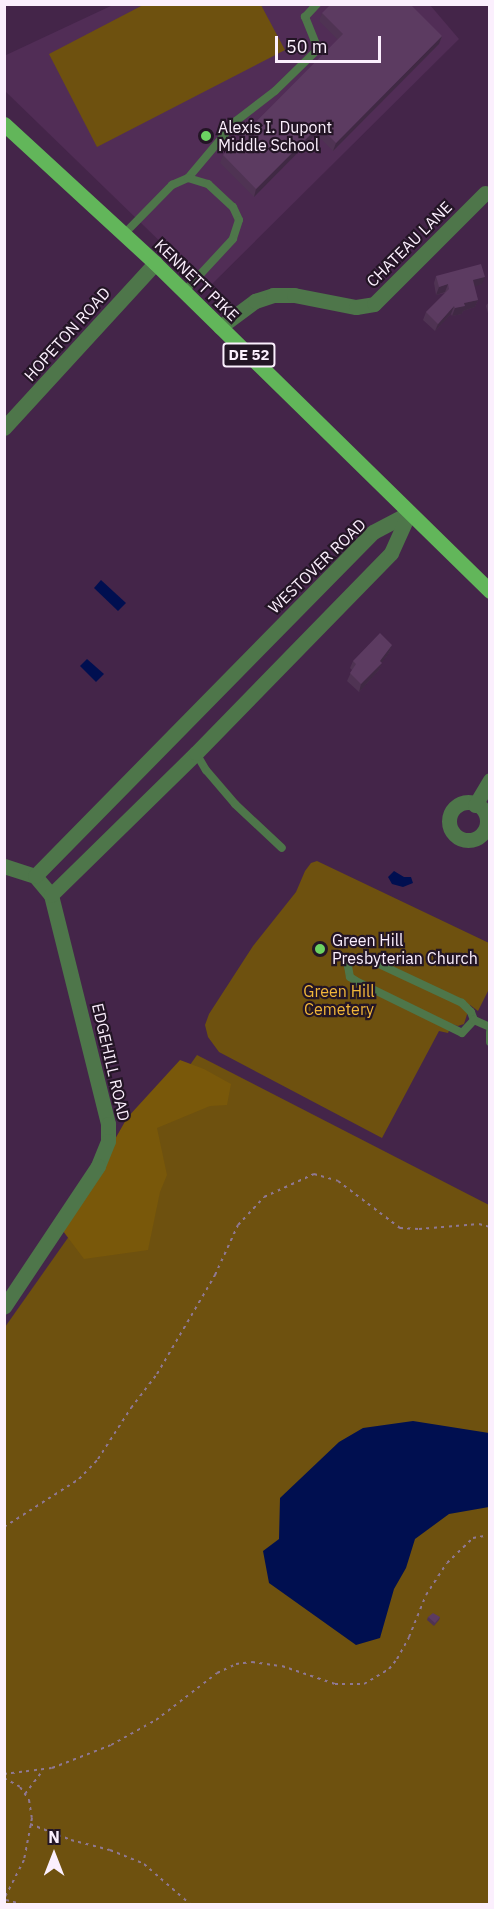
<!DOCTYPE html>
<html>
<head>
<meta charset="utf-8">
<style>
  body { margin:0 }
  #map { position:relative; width:494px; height:1909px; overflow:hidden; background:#442549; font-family:"IBM Plex Sans",sans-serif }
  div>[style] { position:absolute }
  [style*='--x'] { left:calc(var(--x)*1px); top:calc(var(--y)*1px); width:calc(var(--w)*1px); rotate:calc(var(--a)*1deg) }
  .built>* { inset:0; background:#512d56 }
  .green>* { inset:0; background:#6e510f }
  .forest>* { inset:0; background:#79580a }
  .water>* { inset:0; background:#000f50 }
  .path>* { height:2px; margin-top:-1px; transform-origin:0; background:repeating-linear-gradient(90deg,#8f7893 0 3px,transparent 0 7.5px) }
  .service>* { height:8px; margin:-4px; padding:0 4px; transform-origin:4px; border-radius:4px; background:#4e764a }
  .minor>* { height:15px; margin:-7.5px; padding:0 7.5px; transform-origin:7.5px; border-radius:7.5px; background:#4e764a }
  .minor>.ring { margin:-7.5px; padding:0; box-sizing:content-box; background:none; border:15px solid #4e764a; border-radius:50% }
  .primary>* { height:15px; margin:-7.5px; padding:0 7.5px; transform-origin:7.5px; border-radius:7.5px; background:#62b65a }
  .wall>* { inset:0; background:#4f3353 }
  .shaded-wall>* { inset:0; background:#402944 }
  .building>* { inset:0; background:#5c3b61 }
  .dots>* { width:16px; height:16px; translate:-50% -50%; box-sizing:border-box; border:3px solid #231525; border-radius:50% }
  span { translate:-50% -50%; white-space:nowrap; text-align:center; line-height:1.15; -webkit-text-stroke:4.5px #231525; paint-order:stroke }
  .shield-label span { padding:2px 4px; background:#231525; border:2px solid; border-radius:4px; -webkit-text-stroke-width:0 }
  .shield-label { font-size:15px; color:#fbeffd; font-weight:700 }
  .poi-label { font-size:16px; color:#fbeffd }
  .left { translate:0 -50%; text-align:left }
  .street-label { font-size:16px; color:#fbeffd }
  .park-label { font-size:16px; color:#f2b73a }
  .frame { position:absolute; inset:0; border:6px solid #fbeffd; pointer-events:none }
  .north { position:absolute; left:24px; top:1825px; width:60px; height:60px; -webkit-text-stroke:4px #231525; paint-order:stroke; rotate:0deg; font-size:16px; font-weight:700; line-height:24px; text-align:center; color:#fbeffd }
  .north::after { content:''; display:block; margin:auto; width:21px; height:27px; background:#fbeffd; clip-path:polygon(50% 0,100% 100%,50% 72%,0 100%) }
  .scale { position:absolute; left:275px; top:36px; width:106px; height:27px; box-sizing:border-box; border:3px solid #fbeffd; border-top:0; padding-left:8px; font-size:18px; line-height:21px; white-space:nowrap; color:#fbeffd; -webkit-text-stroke:4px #231525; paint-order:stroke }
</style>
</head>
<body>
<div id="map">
  <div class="built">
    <div style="clip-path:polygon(115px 4px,430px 5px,459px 39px,208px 288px,5px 91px,4px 56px)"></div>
  </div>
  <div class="green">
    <div style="clip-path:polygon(145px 4px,261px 5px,285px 50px,97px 147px,49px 54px)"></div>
    <div style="clip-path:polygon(317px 861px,489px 943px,489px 989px,478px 1011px,470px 1005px,464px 1024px,458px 1026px,452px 1024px,448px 1033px,439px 1031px,382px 1138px,219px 1052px,208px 1037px,205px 1025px,209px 1014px,253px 946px,296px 892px,305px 871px,311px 863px)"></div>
    <div style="clip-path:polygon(197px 1055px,489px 1205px,489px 1904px,5px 1904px,5px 1327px)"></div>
  </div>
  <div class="forest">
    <div style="clip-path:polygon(180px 1060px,204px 1069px,231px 1084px,227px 1105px,210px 1106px,157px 1128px,167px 1175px,160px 1192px,148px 1250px,84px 1259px,63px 1231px,127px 1118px)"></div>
  </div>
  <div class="water">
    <div style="clip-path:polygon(101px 580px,126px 603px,118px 611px,94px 588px)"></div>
    <div style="clip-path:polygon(87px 659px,104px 674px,96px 682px,80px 666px)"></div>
    <div style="clip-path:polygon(394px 871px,404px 877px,411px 877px,413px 883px,403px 887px,392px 884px,388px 877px)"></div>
    <div style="clip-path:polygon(413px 1421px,489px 1433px,489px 1507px,449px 1514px,415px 1539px,406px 1568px,394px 1589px,380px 1638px,356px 1645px,269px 1583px,263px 1551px,279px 1539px,280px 1498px,339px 1442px,363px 1428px)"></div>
  </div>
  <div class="path">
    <div style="--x:4;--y:1527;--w:89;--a:-32.6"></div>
    <div style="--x:79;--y:1479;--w:28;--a:-46"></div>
    <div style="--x:98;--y:1459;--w:61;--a:-57.1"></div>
    <div style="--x:131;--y:1408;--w:43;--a:-52.6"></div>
    <div style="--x:157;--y:1374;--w:115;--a:-59.6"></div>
    <div style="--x:215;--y:1275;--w:55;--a:-65.3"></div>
    <div style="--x:238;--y:1225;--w:38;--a:-47"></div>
    <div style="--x:264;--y:1197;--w:55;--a:-24.7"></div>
    <div style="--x:314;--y:1174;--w:25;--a:16"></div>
    <div style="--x:338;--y:1181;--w:78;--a:37.2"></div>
    <div style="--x:400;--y:1228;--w:19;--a:3"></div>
    <div style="--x:419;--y:1229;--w:60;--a:-4.8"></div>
    <div style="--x:479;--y:1224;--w:11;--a:15"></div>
    <div style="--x:4;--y:1774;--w:48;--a:-7.1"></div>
    <div style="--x:52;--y:1768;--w:63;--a:-21.3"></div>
    <div style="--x:111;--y:1745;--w:51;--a:-29.1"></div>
    <div style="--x:156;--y:1720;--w:77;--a:-37.6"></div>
    <div style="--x:217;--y:1673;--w:21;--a:-25"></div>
    <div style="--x:236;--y:1664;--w:16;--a:-7"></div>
    <div style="--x:252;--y:1662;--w:30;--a:8"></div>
    <div style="--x:282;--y:1666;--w:56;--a:18.8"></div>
    <div style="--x:335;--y:1684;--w:29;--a:0"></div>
    <div style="--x:364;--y:1684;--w:29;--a:-31"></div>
    <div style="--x:389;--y:1669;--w:13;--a:-51"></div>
    <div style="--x:397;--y:1659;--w:25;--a:-61"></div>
    <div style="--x:409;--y:1637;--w:45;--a:-68"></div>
    <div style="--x:426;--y:1595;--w:38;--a:-57"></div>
    <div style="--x:447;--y:1563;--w:36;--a:-44"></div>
    <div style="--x:473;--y:1538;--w:17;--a:-10"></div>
    <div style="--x:4;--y:1778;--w:18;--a:29"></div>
    <div style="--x:20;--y:1787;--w:16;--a:55"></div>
    <div style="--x:29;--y:1800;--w:18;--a:81"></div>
    <div style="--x:32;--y:1818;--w:43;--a:100.8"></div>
    <div style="--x:24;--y:1860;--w:44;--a:117.1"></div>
    <div style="--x:25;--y:1794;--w:30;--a:-53"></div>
    <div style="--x:30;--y:1824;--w:44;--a:21.3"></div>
    <div style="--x:71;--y:1840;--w:40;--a:14.4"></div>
    <div style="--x:110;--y:1850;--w:37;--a:22"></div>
    <div style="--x:144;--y:1864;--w:61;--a:41"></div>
    <div style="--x:6;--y:1900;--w:16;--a:14"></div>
  </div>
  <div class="service">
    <div style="--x:188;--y:178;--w:75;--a:-49.9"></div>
    <div style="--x:236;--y:121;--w:49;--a:-37.6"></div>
    <div style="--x:275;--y:91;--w:60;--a:-44.3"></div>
    <div style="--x:318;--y:49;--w:35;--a:-112"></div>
    <div style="--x:305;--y:17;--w:18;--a:-47"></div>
    <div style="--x:124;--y:234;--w:69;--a:-45.6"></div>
    <div style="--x:172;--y:185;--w:17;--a:-24"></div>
    <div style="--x:188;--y:178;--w:21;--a:17"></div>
    <div style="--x:208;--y:184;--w:34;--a:43"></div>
    <div style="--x:233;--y:207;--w:14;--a:65"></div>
    <div style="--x:239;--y:220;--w:20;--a:108"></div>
    <div style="--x:233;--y:239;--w:72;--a:132.8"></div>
    <div style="--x:196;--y:753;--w:20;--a:60"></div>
    <div style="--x:206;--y:770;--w:45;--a:49.5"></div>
    <div style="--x:235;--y:804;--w:64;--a:43.1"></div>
    <div style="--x:474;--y:1020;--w:9;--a:-111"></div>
    <div style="--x:471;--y:1012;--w:13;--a:-135"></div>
    <div style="--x:462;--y:1003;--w:108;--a:-154.9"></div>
    <div style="--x:364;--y:957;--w:12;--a:171"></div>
    <div style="--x:352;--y:959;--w:8;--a:120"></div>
    <div style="--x:348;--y:966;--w:11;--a:80"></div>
    <div style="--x:350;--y:977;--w:7;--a:34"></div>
    <div style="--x:356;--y:981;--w:118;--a:26.1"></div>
    <div style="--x:462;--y:1033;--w:18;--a:-47"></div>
    <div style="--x:474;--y:1020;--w:17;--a:24"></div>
    <div style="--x:490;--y:1032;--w:10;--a:90"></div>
  </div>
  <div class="minor">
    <div style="--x:220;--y:327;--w:44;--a:-36.6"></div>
    <div style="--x:255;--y:301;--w:19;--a:-18"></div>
    <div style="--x:273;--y:295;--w:21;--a:0"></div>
    <div style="--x:294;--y:295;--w:63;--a:11"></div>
    <div style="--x:356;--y:307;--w:18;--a:-9"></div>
    <div style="--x:374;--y:304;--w:157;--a:-45"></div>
    <div style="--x:4;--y:428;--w:224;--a:-47.5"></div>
    <div class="ring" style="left:449px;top:802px;width:23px;height:23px"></div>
    <div style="--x:475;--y:805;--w:29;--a:-59"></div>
    <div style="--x:4;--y:866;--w:33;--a:18"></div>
    <div style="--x:35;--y:876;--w:25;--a:50"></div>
    <div style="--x:51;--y:895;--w:236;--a:76"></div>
    <div style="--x:108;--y:1124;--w:17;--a:90"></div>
    <div style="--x:108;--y:1141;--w:27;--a:112"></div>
    <div style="--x:98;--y:1166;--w:169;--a:123.7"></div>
    <div style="--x:35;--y:876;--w:482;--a:-45.5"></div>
    <div style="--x:373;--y:532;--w:41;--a:-27.8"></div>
    <div style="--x:51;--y:895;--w:203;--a:-44.4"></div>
    <div style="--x:196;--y:753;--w:279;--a:-45.7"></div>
    <div style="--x:391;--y:553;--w:44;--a:-65.8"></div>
  </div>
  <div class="primary">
    <div style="--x:4;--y:124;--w:205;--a:42.6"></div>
    <div style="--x:155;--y:263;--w:469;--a:44.4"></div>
  </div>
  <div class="wall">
    <div style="clip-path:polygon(322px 13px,442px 36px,439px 44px,333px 151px,316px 134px,254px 197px,220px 163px,223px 155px,338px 40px,319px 21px)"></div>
    <div style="clip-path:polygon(436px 276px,482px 284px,474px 286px,478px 300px,475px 307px,463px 311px,462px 314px,452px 316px,451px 314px,435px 331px,423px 320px,426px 312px,445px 293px,436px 295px,434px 283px)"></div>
    <div style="clip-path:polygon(489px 303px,489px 317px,486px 306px,487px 304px)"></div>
    <div style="clip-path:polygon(392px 645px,389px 653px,382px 662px,379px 670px,359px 692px,347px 681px,352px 670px,350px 668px,353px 661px)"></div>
    <div style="clip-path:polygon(428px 1617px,440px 1617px,439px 1620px,434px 1626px,427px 1620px)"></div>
  </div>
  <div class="shaded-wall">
    <div style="clip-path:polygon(442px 36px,439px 44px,333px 151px,336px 143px)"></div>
    <div style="clip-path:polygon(319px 126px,316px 134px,254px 197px,256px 189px)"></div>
    <div style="clip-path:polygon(485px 277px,482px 284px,470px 288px,473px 280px)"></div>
    <div style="clip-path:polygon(448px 284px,445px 292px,436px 295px,439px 287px)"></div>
    <div style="clip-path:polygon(478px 300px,475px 307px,463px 311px,462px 314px,452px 316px,455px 308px,464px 303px)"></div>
    <div style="clip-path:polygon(454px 306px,451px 314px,435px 331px,438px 324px)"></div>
    <div style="clip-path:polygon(392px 645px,389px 653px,380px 665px,382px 663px,379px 670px,359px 692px,361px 684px)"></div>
  </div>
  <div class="building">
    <div style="clip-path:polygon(331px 4px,410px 4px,442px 36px,336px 143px,319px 126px,256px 189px,223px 155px,343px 34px,322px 13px)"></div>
    <div style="clip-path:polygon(481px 264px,485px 277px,473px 280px,478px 300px,464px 303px,465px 306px,455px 308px,454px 306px,438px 324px,426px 312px,449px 289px,448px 284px,439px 287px,436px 276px)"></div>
    <div style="clip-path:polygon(380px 633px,392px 645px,380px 661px,382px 663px,361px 684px,350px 673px,356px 664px,353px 661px)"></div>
    <div style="clip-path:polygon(433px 1613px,440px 1617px,435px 1623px,428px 1617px)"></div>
  </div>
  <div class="dots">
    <div style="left:206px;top:136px;background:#6cd362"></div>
    <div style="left:320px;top:949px;background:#6cd362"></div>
  </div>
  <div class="shield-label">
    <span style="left:249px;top:355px">DE 52</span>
  </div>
  <div class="poi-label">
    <span class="left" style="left:218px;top:136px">Alexis I. Dupont<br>Middle School</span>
    <span class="left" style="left:332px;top:949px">Green Hill<br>Presbyterian Church</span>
  </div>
  <div class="street-label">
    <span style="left:409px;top:244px;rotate:-45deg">CHATEAU LANE</span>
    <span style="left:197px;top:280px;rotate:44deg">KENNETT PIKE</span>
    <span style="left:67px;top:334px;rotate:-48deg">HOPETON ROAD</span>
    <span style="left:317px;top:566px;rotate:-44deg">WESTOVER ROAD</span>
    <span style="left:111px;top:1062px;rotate:77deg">EDGEHILL ROAD</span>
  </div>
  <div class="park-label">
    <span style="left:339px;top:1000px">Green Hill<br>Cemetery</span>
  </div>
  <div class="frame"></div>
  <div class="north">N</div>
  <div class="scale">50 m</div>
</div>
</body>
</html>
